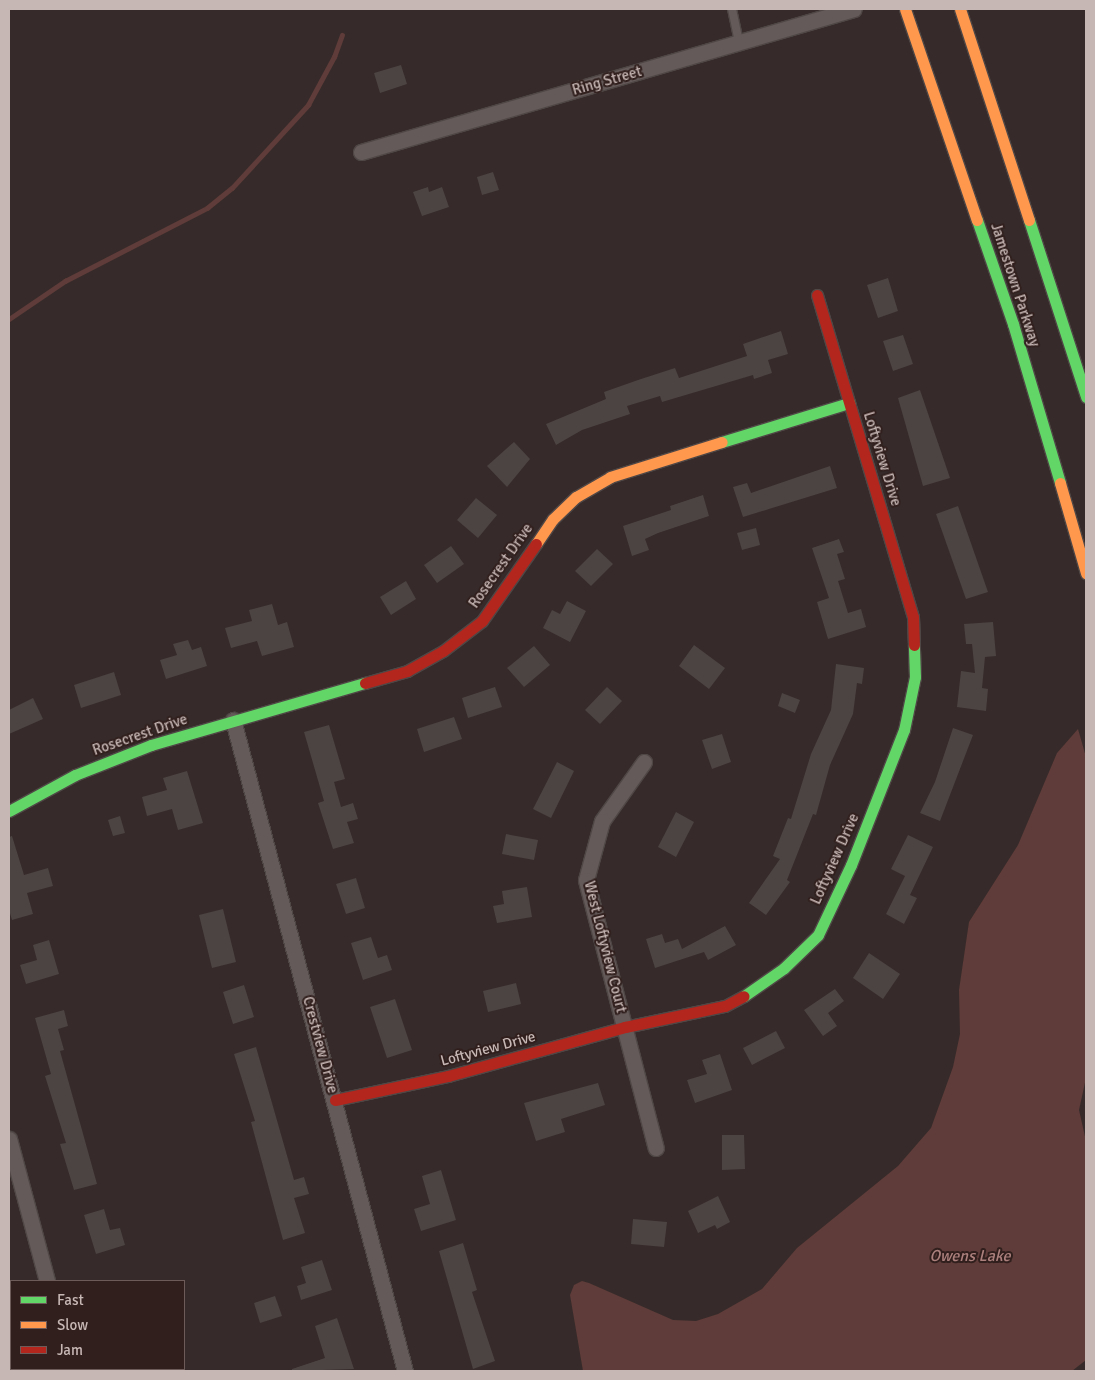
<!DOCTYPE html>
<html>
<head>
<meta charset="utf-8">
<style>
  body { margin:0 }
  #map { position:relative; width:1095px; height:1380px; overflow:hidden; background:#362b2a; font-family:Signika,sans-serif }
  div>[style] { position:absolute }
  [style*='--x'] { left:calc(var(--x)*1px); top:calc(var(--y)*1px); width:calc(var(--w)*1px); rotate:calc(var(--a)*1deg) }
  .water>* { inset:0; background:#5f3c39 }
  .stream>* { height:4.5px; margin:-2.25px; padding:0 2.25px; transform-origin:2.25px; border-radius:2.25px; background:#5f3c39 }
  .building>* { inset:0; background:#4c4343 }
  .roads { filter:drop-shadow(1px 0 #4f4746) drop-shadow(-1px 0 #4f4746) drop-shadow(0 1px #4f4746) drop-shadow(0 -1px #4f4746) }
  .lane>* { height:8px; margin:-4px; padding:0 4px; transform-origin:4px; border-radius:4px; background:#645a59 }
  .street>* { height:15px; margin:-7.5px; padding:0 7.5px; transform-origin:7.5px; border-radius:7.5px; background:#645a59 }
  .fast>* { height:11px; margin:-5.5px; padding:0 5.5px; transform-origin:5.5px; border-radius:5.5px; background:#63d668 }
  .slow>* { height:11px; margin:-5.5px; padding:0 5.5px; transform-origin:5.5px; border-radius:5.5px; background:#ff974d }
  .jam>* { height:11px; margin:-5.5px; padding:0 5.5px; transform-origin:5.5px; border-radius:5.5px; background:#b3261e }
  span { translate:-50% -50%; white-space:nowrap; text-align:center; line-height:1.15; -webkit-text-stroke:4px #301f1d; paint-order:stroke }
  .street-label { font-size:15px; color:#c6b6b4 }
  .water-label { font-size:16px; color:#ac807d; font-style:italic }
  .frame { position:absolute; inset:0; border:10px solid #c6b6b4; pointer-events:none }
  .legend { position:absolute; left:10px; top:1280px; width:175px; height:90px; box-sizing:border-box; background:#301f1d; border:1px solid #6c5b59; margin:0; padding:6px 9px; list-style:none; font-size:15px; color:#c6b6b4 }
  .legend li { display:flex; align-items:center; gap:10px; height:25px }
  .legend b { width:25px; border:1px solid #6c5b59 }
</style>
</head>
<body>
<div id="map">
  <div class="water">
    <div style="clip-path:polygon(1078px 729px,1086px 757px,1086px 1078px,1079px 1110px,1086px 1141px,1086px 1360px,1072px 1371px,583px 1371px,570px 1295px,574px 1285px,582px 1281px,589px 1283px,673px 1320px,696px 1321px,718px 1314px,762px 1289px,797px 1248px,898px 1166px,931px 1128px,953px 1067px,960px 1034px,959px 990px,969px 922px,1018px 845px,1057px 753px)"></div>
  </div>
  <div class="stream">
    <div style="--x:9;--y:319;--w:68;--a:-34.2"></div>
    <div style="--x:65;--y:281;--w:160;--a:-27.2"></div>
    <div style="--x:207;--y:208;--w:32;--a:-39"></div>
    <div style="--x:232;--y:188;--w:113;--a:-47.5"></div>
    <div style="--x:308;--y:105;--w:55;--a:-61.6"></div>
    <div style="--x:334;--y:57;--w:23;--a:-70"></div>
  </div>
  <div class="building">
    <div style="clip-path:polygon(401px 65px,407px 84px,380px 93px,374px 73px)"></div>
    <div style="clip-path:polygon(493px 172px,499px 190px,482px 195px,477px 177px)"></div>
    <div style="clip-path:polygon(428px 187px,429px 192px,442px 187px,449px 207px,422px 216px,413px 192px)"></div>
    <div style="clip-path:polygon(888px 278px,898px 311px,878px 318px,867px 285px)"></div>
    <div style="clip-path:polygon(781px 331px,788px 354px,768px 360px,772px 373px,754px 379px,753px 375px,662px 402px,660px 396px,627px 406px,630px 414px,582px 430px,556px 445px,546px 424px,606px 399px,604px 392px,638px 380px,675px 368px,679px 378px,747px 356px,743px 344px)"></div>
    <div style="clip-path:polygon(903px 335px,913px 364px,893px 371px,883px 341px)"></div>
    <div style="clip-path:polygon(920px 390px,950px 478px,923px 486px,898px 398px)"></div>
    <div style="clip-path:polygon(514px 442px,530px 459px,507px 487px,487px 466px)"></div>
    <div style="clip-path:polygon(830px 466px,837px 488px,743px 517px,733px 487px,747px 483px,751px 493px)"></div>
    <div style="clip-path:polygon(703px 495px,709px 516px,658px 533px,645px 539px,649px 550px,632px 556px,623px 526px,671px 510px,670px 506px)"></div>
    <div style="clip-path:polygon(476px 498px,497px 515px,478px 538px,457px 520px)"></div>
    <div style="clip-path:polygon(958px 506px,988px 592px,966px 599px,936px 514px)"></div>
    <div style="clip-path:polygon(756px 528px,760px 545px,742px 550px,737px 533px)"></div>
    <div style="clip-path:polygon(839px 539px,844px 552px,837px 554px,845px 579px,838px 581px,848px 613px,861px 609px,866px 627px,828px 639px,817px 602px,829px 598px,812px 548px)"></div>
    <div style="clip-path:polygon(451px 546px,464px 564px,437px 583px,424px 565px)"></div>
    <div style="clip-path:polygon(597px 549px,613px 564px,591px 586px,575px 571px)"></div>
    <div style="clip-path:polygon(406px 581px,416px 599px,391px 615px,380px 597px)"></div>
    <div style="clip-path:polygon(567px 601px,586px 611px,570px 642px,543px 628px,552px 610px,560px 614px)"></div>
    <div style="clip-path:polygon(272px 604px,278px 625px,287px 622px,294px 647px,262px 656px,257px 641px,231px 648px,225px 628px,252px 621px,249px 610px)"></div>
    <div style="clip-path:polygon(993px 622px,996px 656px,985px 657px,982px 688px,988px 689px,986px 711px,957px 707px,961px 671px,975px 673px,972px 644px,966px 644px,964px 624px)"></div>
    <div style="clip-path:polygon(188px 640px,192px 650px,201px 647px,207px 666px,166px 679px,160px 660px,177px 655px,173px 644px)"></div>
    <div style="clip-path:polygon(694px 645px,725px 668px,709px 689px,679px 666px)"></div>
    <div style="clip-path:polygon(534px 646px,550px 665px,524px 687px,507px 668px)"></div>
    <div style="clip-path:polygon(836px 664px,864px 668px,862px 684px,857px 683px,853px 714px,830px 765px,816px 815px,813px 814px,787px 880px,790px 882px,766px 915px,749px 903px,780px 859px,773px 856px,788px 818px,791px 819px,811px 754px,831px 710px)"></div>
    <div style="clip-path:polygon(114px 672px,121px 695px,81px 708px,74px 685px)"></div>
    <div style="clip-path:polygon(495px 687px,502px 707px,468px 718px,462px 698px)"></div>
    <div style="clip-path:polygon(607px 687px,622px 701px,600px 724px,585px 710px)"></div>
    <div style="clip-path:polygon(782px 693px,800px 700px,795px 713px,778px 706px)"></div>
    <div style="clip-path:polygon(33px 698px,43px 719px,9px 734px,9px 710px)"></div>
    <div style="clip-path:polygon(454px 717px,462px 739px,424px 752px,417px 729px)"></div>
    <div style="clip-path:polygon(329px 725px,345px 779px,334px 782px,341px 807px,353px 803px,358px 819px,347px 822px,354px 843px,333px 849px,318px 803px,324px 801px,304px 732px)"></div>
    <div style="clip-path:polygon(953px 728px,973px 735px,940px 821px,920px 813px,935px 782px)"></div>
    <div style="clip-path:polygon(722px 734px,731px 762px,712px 769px,702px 740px)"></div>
    <div style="clip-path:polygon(557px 762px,574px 771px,551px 818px,533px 809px)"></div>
    <div style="clip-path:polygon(187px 771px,203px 823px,178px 830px,172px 809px,147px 816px,142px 797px,167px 790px,163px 778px)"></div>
    <div style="clip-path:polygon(676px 812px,694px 822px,676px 857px,658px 847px)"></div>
    <div style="clip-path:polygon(120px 816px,125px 833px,113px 836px,108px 820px)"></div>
    <div style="clip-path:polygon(506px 834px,538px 840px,534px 860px,502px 854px)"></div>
    <div style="clip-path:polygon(908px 835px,933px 847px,910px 895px,917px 898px,904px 924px,886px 914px,905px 876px,891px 869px)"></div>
    <div style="clip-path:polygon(12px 836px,24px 875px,48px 868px,53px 886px,27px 893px,33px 914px,12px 920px,9px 910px,9px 837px)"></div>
    <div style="clip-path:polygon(356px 878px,365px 908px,346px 914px,336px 884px)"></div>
    <div style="clip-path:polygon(527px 887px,532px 917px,497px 923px,493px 906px,504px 904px,502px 891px)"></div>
    <div style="clip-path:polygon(223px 909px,236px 962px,212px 968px,199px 915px)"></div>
    <div style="clip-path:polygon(725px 926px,736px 945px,708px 960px,704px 952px,655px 968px,646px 939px,662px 934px,665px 943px,678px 939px,682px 949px)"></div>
    <div style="clip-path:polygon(371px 937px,378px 958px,387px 955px,392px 970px,363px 980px,351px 943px)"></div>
    <div style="clip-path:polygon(49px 940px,59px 974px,26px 984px,20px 965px,37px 960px,33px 945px)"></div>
    <div style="clip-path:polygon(869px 953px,900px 974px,883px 999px,853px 978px)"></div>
    <div style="clip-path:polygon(516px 983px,521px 1004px,488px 1012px,483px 991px)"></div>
    <div style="clip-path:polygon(244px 985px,254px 1017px,233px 1024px,223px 992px)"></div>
    <div style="clip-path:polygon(835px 989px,844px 1001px,828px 1013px,837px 1026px,823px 1036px,804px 1010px)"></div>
    <div style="clip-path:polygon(395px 999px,412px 1050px,387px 1058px,370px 1007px)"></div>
    <div style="clip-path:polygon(64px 1010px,68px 1026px,58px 1029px,64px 1050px,60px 1051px,97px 1184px,74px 1190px,60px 1144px,66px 1143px,45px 1076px,51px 1074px,35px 1018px)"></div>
    <div style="clip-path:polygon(776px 1031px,785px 1048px,752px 1065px,743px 1048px)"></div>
    <div style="clip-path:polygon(256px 1047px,294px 1180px,304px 1177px,309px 1194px,294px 1198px,305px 1233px,283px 1240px,251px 1122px,255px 1121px,234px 1054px)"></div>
    <div style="clip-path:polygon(720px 1054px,732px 1090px,695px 1103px,687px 1080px,707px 1074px,702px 1060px)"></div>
    <div style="clip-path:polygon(598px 1083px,605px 1105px,561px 1119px,565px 1132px,536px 1141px,524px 1103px)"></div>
    <div style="clip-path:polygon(722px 1135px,744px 1135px,745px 1169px,722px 1170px)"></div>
    <div style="clip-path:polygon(441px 1170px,456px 1220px,421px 1231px,414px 1209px,430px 1204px,422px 1176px)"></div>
    <div style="clip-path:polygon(718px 1196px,730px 1222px,717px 1229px,715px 1225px,698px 1233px,688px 1211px)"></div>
    <div style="clip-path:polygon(104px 1209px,110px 1230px,120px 1228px,125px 1245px,96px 1254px,84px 1215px)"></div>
    <div style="clip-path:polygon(633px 1219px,667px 1222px,664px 1247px,631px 1244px)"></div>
    <div style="clip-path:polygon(463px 1243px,477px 1290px,472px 1292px,495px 1361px,473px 1369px,439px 1251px)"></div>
    <div style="clip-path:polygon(322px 1260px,332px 1290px,301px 1300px,297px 1286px,306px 1283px,301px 1267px)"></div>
    <div style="clip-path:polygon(275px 1296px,282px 1316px,260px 1323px,254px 1303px)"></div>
    <div style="clip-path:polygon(337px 1318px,354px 1369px,292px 1371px,292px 1369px,325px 1358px,315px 1326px)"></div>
  </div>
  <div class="roads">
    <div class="lane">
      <div style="--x:732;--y:9;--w:34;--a:78"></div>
    </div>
    <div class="street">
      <div style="--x:361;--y:152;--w:513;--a:-16.18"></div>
      <div style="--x:233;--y:720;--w:673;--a:75.2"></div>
      <div style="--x:644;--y:762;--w:72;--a:125.4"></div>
      <div style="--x:602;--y:821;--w:61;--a:105.2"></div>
      <div style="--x:586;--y:880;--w:277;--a:75.4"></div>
      <div style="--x:9;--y:1139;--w:147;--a:75"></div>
      <div style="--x:71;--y:1369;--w:2;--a:90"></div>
    </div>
    <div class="fast">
      <div style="--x:977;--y:220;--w:110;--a:70.9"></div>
      <div style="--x:1013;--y:324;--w:166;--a:73.5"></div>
      <div style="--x:1029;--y:220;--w:186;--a:72.1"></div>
      <div style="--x:722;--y:442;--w:133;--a:-17.1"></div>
      <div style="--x:9;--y:811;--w:75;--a:-28.6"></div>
      <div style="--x:75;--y:775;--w:82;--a:-21.5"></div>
      <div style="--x:151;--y:745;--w:223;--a:-16.2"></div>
      <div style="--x:744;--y:996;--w:49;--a:-35"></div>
      <div style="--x:784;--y:968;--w:47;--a:-44.1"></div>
      <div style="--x:818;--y:935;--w:77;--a:-64.8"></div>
      <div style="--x:851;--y:865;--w:145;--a:-68.6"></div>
      <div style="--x:904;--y:730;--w:54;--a:-78.3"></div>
      <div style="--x:915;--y:677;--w:32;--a:-92"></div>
    </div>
    <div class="slow">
      <div style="--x:905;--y:9;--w:223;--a:71.2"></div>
      <div style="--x:960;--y:9;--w:222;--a:71.9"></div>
      <div style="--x:1060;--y:483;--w:94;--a:73.9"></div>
      <div style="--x:536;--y:544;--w:30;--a:-56"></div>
      <div style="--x:553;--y:519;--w:32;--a:-44"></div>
      <div style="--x:576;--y:497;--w:39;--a:-30"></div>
      <div style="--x:610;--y:477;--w:117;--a:-17.4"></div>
    </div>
    <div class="jam">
      <div style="--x:817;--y:295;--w:336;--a:73.4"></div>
      <div style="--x:913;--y:617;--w:28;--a:88"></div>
      <div style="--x:365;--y:683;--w:44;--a:-15.9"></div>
      <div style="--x:407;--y:671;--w:41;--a:-29.1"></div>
      <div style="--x:443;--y:651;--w:49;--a:-37.6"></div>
      <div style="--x:482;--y:621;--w:94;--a:-55"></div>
      <div style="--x:335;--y:1100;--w:116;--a:-12"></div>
      <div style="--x:448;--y:1076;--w:184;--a:-15.5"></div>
      <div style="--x:625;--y:1027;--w:102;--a:-11.9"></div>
      <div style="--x:725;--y:1006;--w:21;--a:-28"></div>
    </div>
  </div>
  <div class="street-label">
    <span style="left:607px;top:81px;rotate:-16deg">Ring Street</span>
    <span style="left:1015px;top:285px;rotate:72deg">Jamestown Parkway</span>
    <span style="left:882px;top:459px;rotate:73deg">Loftyview Drive</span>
    <span style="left:501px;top:566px;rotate:-55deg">Rosecrest Drive</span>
    <span style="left:140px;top:735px;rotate:-19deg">Rosecrest Drive</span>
    <span style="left:835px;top:859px;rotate:-66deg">Loftyview Drive</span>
    <span style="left:605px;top:947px;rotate:76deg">West Loftyview Court</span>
    <span style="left:320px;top:1045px;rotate:75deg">Crestview Drive</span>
    <span style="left:488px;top:1049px;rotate:-15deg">Loftyview Drive</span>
  </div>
  <div class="water-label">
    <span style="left:970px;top:1256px">Owens Lake</span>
  </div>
  <div class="frame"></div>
  <ul class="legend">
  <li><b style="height:6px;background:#63d668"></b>Fast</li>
  <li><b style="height:6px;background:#ff974d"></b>Slow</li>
  <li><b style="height:6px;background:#b3261e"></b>Jam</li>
  </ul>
</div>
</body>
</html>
